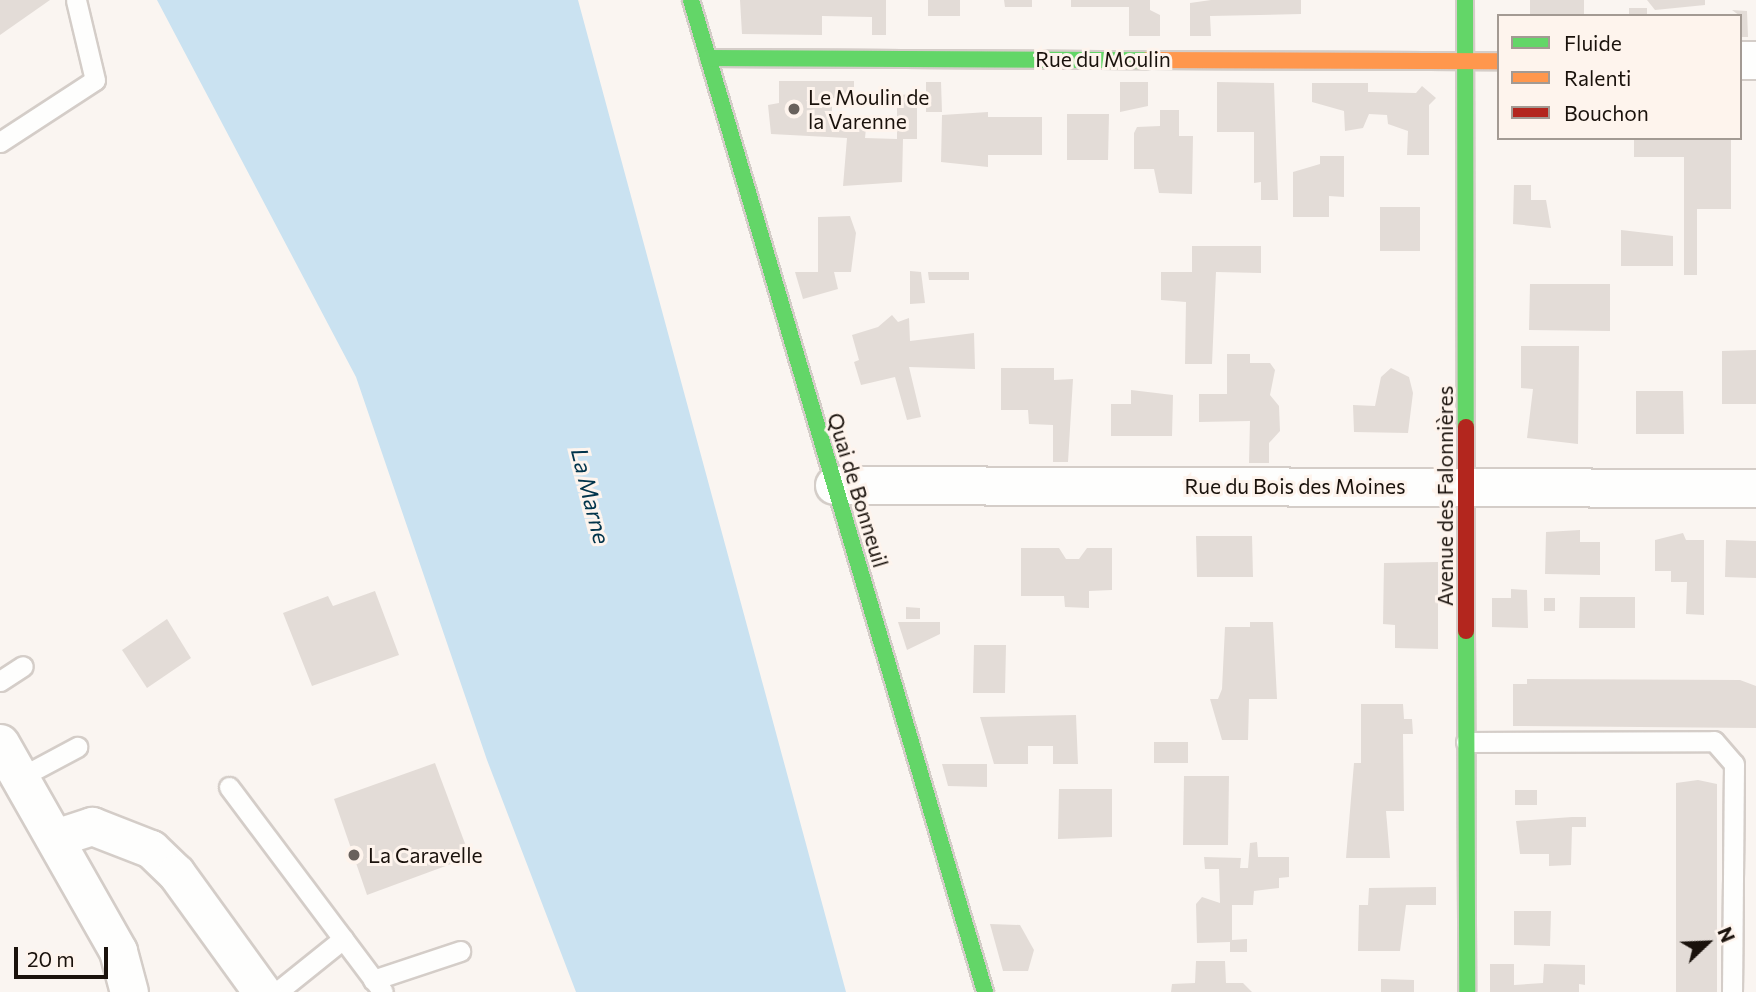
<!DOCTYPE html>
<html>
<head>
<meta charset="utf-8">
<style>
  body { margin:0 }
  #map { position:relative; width:1756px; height:992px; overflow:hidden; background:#faf5f1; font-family:Commissioner,sans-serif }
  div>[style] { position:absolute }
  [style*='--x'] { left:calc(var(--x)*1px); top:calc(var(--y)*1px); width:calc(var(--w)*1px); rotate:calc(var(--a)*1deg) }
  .water>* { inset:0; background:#cae2f1 }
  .building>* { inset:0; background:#e3dcd7 }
  .roads { filter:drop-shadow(2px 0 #d4cdc8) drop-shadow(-2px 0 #d4cdc8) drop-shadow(0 2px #d4cdc8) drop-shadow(0 -2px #d4cdc8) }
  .lane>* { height:19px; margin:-9.5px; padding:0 9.5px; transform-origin:9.5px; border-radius:9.5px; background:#fefefd }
  .street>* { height:37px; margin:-18.5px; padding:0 18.5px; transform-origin:18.5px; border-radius:18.5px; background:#fefefd }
  .fast>* { height:16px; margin:-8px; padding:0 8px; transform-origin:8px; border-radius:8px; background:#63d668 }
  .slow>* { height:16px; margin:-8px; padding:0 8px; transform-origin:8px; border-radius:8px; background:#ff974d }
  .jam>* { height:16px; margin:-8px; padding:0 8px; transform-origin:8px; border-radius:8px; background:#b3261e }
  .dots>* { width:19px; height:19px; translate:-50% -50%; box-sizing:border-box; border:4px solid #fef4ed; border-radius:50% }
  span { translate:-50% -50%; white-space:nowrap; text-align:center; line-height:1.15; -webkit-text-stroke:6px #fef4ed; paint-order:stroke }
  .street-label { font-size:21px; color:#1a120c }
  .poi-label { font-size:21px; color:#1a120c }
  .left { translate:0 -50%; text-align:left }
  .water-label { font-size:23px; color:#01344b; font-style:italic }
  .legend { position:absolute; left:1497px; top:14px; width:245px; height:126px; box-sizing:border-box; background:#fef4ed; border:2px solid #a39a93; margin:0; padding:9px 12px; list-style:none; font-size:21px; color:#1a120c }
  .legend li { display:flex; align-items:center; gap:14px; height:35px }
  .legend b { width:35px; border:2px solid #a39a93 }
  .north { position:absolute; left:1672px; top:908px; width:70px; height:70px; -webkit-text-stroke:5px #fef4ed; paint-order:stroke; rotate:67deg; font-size:19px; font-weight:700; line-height:28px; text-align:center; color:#1a120c }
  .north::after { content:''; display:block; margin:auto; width:24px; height:32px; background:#1a120c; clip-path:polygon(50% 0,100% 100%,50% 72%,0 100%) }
  .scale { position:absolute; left:14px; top:947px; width:94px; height:32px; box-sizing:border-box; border:4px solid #1a120c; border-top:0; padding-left:9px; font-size:21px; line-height:24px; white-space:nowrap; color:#1a120c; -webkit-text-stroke:5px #fef4ed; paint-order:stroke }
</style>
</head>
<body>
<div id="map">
  <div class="water">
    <div style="clip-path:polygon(157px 0,578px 0,846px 992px,576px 992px,487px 760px,356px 377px)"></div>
  </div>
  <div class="building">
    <div style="clip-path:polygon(0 0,50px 0,0 35px)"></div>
    <div style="clip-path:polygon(740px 0,886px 0,886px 35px,872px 35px,872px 17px,822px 16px,822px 35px,742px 34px)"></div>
    <div style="clip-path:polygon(928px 0,960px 0,960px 16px,928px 16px)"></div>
    <div style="clip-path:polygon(1004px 0,1032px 0,1032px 7px,1005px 7px)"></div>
    <div style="clip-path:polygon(1071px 0,1150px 0,1150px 10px,1160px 15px,1160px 36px,1129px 36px,1129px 7px,1071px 7px)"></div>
    <div style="clip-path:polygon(1211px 0,1301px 0,1301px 14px,1210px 16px,1211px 36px,1190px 36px,1190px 3px)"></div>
    <div style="clip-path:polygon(1530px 0,1584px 0,1584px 16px,1530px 16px)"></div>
    <div style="clip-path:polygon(1647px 0,1705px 0,1705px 5px,1655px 10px)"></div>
    <div style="clip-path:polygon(1629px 8px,1647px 8px,1647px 16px,1629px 16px)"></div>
    <div style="clip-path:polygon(1732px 10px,1747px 11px,1748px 37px,1740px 37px,1740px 16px)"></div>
    <div style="clip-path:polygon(779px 81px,854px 81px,854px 97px,832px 98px,832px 130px,866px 128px,865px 138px,897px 139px,897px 95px,917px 94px,917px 139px,903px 139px,902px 182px,843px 186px,847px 138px,771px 134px,768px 105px,779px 103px)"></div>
    <div style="clip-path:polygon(926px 82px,941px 82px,942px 112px,926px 112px)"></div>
    <div style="clip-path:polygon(1120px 82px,1148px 82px,1148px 106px,1120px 112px)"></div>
    <div style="clip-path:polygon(1217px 82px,1274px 83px,1278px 200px,1261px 200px,1261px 182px,1254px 183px,1254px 132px,1217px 132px)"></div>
    <div style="clip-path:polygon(1312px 83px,1368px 83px,1368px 92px,1416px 93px,1422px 86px,1436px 98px,1429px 105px,1429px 155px,1407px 155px,1408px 131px,1388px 124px,1387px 115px,1369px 114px,1363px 128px,1345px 131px,1344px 111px,1312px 102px)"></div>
    <div style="clip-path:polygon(1160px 110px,1179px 110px,1179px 136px,1193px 136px,1192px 194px,1159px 193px,1154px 169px,1134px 169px,1134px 133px,1137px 127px,1160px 126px)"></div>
    <div style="clip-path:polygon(988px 112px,988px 117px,1042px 117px,1042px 155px,988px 155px,988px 167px,941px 162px,942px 115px)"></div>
    <div style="clip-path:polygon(1067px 114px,1109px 114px,1108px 160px,1067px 160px)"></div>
    <div style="clip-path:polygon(1634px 138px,1731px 138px,1731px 209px,1697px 209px,1697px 275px,1684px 275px,1684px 157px,1634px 157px)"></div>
    <div style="clip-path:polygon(1320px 156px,1344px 156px,1344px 197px,1329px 196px,1329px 217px,1293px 217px,1293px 172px,1320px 164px)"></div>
    <div style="clip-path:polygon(1514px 185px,1531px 185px,1531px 200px,1546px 200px,1551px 228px,1513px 224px)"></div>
    <div style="clip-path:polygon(1380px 207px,1420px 207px,1420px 251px,1380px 251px)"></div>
    <div style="clip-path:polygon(850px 216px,856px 233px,851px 272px,834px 272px,838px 289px,803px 299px,795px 272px,818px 272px,818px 217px)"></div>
    <div style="clip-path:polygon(1621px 230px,1673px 236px,1673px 266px,1621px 266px)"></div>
    <div style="clip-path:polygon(1192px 246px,1261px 246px,1261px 273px,1216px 272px,1212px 364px,1185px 364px,1186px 302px,1161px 300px,1161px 272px,1192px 272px)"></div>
    <div style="clip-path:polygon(910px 271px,921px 272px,925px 303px,910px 304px)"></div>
    <div style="clip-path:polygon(928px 272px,969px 272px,969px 280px,929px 280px)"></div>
    <div style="clip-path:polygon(1530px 284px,1610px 284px,1610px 331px,1529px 330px)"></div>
    <div style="clip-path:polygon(892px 315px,898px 322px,909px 318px,910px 341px,974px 333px,975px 369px,909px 367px,921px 417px,907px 420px,895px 377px,861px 385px,854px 362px,859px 360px,852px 335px,878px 327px)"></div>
    <div style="clip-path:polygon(1521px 346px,1579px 346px,1578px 444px,1527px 438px,1533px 389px,1521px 388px)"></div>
    <div style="clip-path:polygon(1756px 350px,1756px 404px,1722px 404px,1722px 351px)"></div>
    <div style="clip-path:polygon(1227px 354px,1250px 354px,1250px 363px,1270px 363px,1275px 370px,1270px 395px,1279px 406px,1280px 431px,1269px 443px,1269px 463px,1249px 463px,1250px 421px,1199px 422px,1199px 394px,1227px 394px)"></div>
    <div style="clip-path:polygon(1001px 368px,1054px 368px,1054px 380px,1073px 379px,1068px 462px,1053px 462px,1053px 425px,1029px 424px,1028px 410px,1001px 410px)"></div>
    <div style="clip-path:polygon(1391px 368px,1409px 377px,1413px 393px,1408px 433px,1354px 432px,1353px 405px,1375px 406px,1381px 377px)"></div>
    <div style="clip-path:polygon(1131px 390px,1173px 395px,1172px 436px,1111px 436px,1111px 404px,1131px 404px)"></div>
    <div style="clip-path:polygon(1636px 391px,1683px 391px,1684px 434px,1636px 434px)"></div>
    <div style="clip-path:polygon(1580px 530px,1580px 542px,1600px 542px,1600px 575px,1545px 574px,1546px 532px)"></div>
    <div style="clip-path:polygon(1683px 533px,1686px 540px,1704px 540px,1704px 615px,1686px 614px,1687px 582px,1671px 582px,1671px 571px,1655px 571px,1655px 540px)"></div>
    <div style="clip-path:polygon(1196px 536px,1252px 536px,1253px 577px,1197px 577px)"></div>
    <div style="clip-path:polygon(1726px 540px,1756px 541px,1756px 578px,1725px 577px)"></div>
    <div style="clip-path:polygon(1021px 548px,1059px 548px,1066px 559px,1079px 559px,1087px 548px,1112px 548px,1112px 590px,1089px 591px,1089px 608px,1065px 607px,1064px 596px,1021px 596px)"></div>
    <div style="clip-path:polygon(1438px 562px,1438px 649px,1395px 648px,1395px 625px,1383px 624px,1384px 563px)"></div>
    <div style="clip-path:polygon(1511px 589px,1527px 590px,1528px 628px,1492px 627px,1492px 598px,1511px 598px)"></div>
    <div style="clip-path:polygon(375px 591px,399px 655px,312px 686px,283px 613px,328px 596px,333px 606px)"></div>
    <div style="clip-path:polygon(1580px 597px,1635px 597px,1635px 628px,1579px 628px)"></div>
    <div style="clip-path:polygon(1544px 598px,1555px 598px,1555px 611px,1544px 611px)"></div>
    <div style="clip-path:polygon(906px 607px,920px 608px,920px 619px,906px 619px)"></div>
    <div style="clip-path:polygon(167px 619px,191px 658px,147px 688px,122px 650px)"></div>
    <div style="clip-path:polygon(898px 622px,940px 622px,940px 634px,907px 650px)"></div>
    <div style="clip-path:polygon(1250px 622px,1273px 622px,1277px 699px,1249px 699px,1248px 740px,1222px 740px,1210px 699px,1218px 699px,1222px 689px,1225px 627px,1250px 627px)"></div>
    <div style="clip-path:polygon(974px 645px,1006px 645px,1005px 693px,973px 693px)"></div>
    <div style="clip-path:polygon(1527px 679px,1740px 680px,1756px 686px,1756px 728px,1513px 726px,1513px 684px,1527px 684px)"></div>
    <div style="clip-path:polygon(1361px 704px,1403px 704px,1404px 719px,1412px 719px,1413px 734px,1403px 734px,1404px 811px,1386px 811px,1390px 858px,1346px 858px,1354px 763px,1361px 763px)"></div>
    <div style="clip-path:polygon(1076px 715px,1078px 764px,1053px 764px,1053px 746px,1028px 746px,1028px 764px,994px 764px,980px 717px)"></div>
    <div style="clip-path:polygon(1154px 742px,1188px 742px,1188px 763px,1154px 763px)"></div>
    <div style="clip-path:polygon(435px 763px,470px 857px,367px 895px,334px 799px)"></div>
    <div style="clip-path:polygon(942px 764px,987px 764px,987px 787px,948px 786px)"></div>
    <div style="clip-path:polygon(1184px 776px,1229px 776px,1228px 845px,1183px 845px)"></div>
    <div style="clip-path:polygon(1698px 780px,1717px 784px,1717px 992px,1676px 992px,1676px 783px)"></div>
    <div style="clip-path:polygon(1059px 789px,1112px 789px,1112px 837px,1058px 839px)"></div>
    <div style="clip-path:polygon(1515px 790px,1537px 790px,1537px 805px,1515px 805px)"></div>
    <div style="clip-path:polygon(1572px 817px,1586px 817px,1586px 827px,1572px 827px,1571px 865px,1549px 866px,1549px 854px,1520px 854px,1516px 821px)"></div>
    <div style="clip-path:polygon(1257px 842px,1258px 857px,1289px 857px,1289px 877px,1279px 878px,1279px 888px,1254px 891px,1253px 905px,1232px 905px,1232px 940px,1247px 939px,1247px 952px,1230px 952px,1230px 942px,1197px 943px,1196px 904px,1202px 897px,1220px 903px,1219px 869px,1205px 869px,1204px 857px,1241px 858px,1240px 868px,1248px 868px,1250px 843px)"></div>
    <div style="clip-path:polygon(1436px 887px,1436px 905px,1406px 905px,1400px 951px,1358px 951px,1359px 905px,1368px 905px,1369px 888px)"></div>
    <div style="clip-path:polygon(1514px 911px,1551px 911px,1550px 946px,1514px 945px)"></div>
    <div style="clip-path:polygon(990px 924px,1020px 925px,1034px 950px,1028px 971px,1003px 971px)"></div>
    <div style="clip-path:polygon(1196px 961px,1225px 961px,1226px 983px,1243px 983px,1252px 992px,1171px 992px,1172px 984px,1195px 983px)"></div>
    <div style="clip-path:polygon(1490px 964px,1514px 964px,1514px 985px,1543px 983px,1544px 964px,1585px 965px,1585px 985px,1579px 984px,1579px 992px,1490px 992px)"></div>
    <div style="clip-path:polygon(1381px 979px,1414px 980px,1414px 992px,1381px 992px)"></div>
  </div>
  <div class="roads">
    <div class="lane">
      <div style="--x:0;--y:142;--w:113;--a:-33.1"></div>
      <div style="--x:95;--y:80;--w:82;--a:-103.4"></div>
      <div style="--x:0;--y:681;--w:27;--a:-33"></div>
      <div style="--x:1466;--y:742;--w:248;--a:-0.2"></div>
      <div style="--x:1714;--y:741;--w:30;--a:49"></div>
      <div style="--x:1734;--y:764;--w:228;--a:90.5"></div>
      <div style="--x:21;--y:777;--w:64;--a:-28.2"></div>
      <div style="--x:229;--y:787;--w:256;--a:53.1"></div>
      <div style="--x:373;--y:980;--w:92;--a:-18.4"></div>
      <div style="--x:277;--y:992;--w:85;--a:-38.8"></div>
    </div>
    <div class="street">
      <div style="--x:1740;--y:60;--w:16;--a:0"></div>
      <div style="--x:834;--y:485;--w:922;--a:0.19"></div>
      <div style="--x:0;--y:743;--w:239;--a:60.4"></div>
      <div style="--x:118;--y:951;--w:42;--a:75"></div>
      <div style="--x:58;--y:837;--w:36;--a:-18"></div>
      <div style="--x:92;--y:826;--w:63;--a:21.3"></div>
      <div style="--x:151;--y:849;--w:35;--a:44"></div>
      <div style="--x:176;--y:873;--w:147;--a:54.1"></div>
    </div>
    <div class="fast">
      <div style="--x:691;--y:0;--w:1035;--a:73.49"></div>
      <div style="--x:1465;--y:0;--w:427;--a:89.9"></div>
      <div style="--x:708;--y:58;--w:440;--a:0.3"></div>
      <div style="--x:1466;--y:631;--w:361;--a:89.8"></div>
    </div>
    <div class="slow">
      <div style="--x:1148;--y:60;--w:351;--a:0.2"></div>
    </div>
    <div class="jam">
      <div style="--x:1466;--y:427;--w:204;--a:90"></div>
    </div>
  </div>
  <div class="dots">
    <div style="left:794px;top:109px;background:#68615c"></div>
    <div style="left:354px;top:855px;background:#68615c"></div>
  </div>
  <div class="street-label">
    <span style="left:1103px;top:59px">Rue du Moulin</span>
    <span style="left:1295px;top:486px">Rue du Bois des Moines</span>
    <span style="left:858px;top:490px;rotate:73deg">Quai de Bonneuil</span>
    <span style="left:1445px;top:496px;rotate:-90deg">Avenue des Falonnières</span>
  </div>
  <div class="poi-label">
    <span class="left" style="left:808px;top:109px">Le Moulin de<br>la Varenne</span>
    <span class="left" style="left:368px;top:855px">La Caravelle</span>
  </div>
  <div class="water-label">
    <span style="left:591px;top:496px;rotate:76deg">La Marne</span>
  </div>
  <ul class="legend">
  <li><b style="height:9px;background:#63d668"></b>Fluide</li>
  <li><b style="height:9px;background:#ff974d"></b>Ralenti</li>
  <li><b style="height:9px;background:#b3261e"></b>Bouchon</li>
  </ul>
  <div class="north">N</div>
  <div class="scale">20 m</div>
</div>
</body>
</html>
